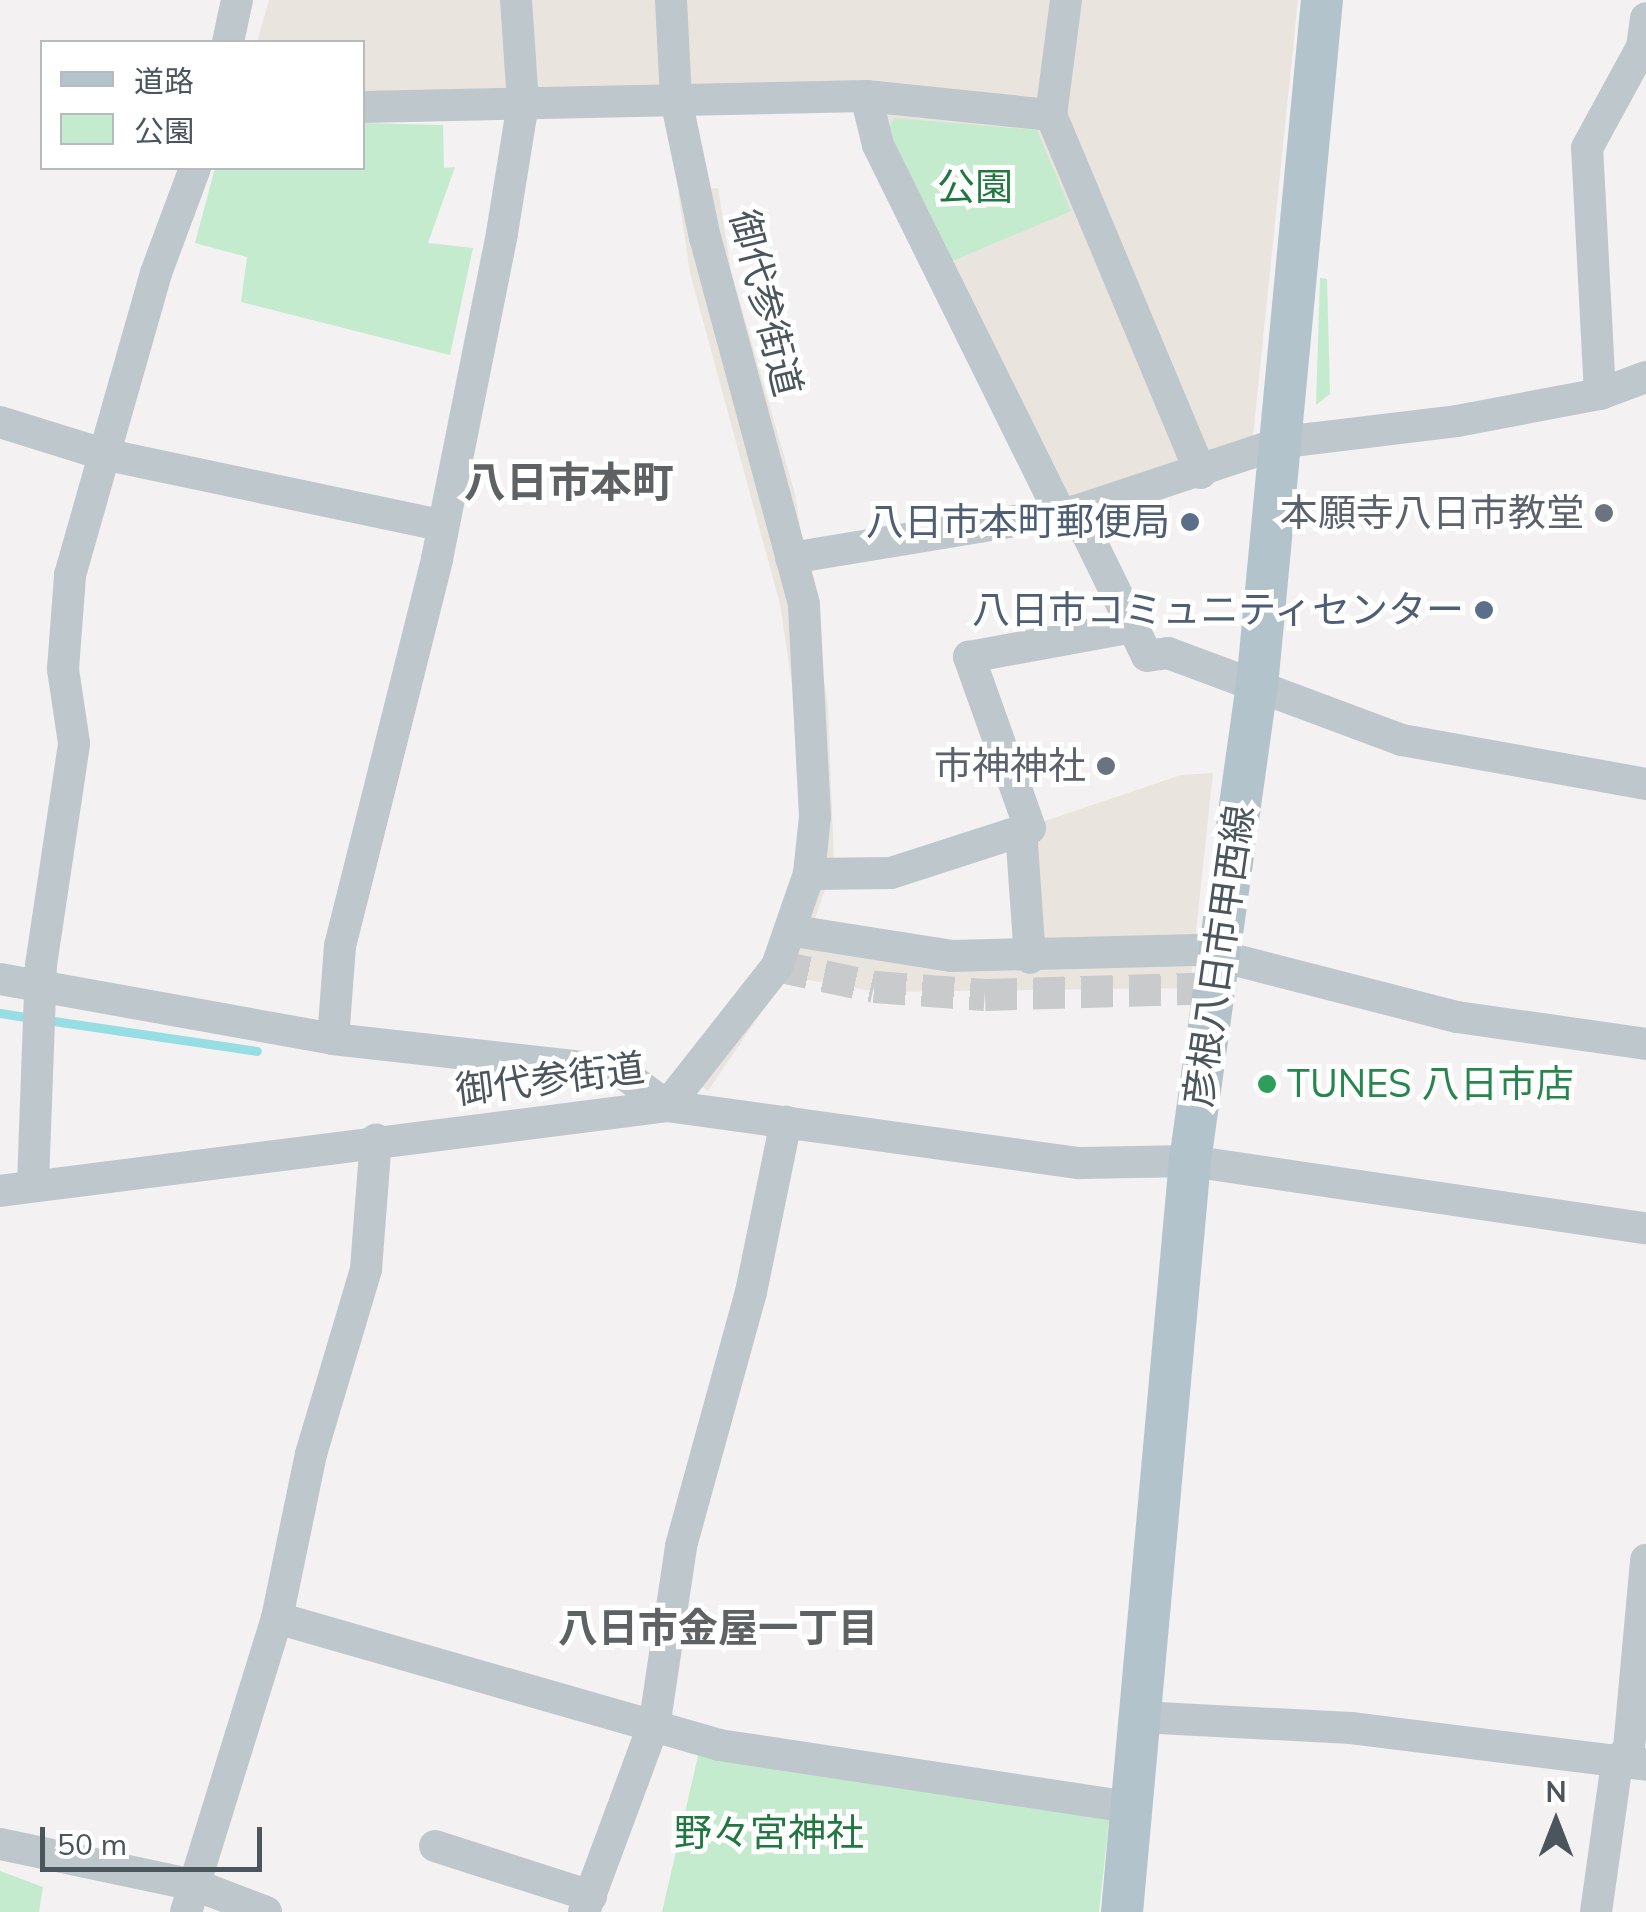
<!DOCTYPE html>
<html>
<head>
<meta charset="utf-8">
<style>
  body { margin:0 }
  #map { position:relative; width:1646px; height:1912px; overflow:hidden; background:#f3f1f1; font-family:Mulish,"Noto Sans JP",sans-serif }
  div>[style] { position:absolute }
  [style*='--x'] { left:calc(var(--x)*1px); top:calc(var(--y)*1px); width:calc(var(--w)*1px); rotate:calc(var(--a)*1deg) }
  .commercial>* { inset:0; background:#e9e5de }
  .green>* { inset:0; background:#c4ebce }
  .stream>* { height:9px; margin:-4.5px; padding:0 4.5px; transform-origin:4.5px; border-radius:4.5px; background:#96dee3 }
  .minor-tunnel>* { height:32px; margin-top:-16px; transform-origin:0; background:repeating-linear-gradient(90deg,#c9cacc 0 32px,transparent 0 48px) }
  .minor>* { height:32px; margin:-16px; padding:0 16px; transform-origin:16px; border-radius:16px; background:#bec7cc }
  .major>* { height:42px; margin:-21px; padding:0 21px; transform-origin:21px; border-radius:21px; background:#b3c3cc }
  .dots>* { width:28px; height:28px; translate:-50% -50%; box-sizing:border-box; border:5px solid #fff; border-radius:50% }
  span { translate:-50% -50%; white-space:nowrap; text-align:center; line-height:1.15; -webkit-text-stroke:10px #fff; paint-order:stroke }
  .park-label { font-size:38px; color:#217740 }
  .street-label { font-size:38px; color:#4a565c }
  .worship-label { font-size:38px; color:#5b616d }
  .right { translate:-100% -50%; text-align:right }
  .service-label { font-size:38px; color:#4e5e75 }
  .leisure-label { font-size:38px; color:#27864d }
  .left { translate:0 -50%; text-align:left }
  .neighbourhood-label { font-size:40px; color:#5e6265; font-weight:700 }
  .quarter-label { font-size:42px; color:#5e6265; font-weight:700 }
  .legend { position:absolute; left:40px; top:40px; width:325px; height:130px; box-sizing:border-box; background:#fff; border:2px solid #b7bbbe; margin:0; padding:12px 18px; list-style:none; font-size:30px; color:#4a565c }
  .legend li { display:flex; align-items:center; gap:20px; height:50px }
  .legend b { width:50px; border:2px solid #b7bbbe }
  .north { position:absolute; left:1506px; top:1772px; width:100px; height:100px; -webkit-text-stroke:8px #fff; paint-order:stroke; rotate:0deg; font-size:28px; font-weight:700; line-height:40px; text-align:center; color:#4a565c }
  .north::after { content:''; display:block; margin:auto; width:35px; height:45px; background:#4a565c; clip-path:polygon(50% 0,100% 100%,50% 72%,0 100%) }
  .scale { position:absolute; left:40px; top:1827px; width:222px; height:45px; box-sizing:border-box; border:5px solid #4a565c; border-top:0; padding-left:12px; font-size:30px; line-height:35px; white-space:nowrap; color:#4a565c; -webkit-text-stroke:8px #fff; paint-order:stroke }
</style>
</head>
<body>
<div id="map">
  <div class="commercial">
    <div style="clip-path:polygon(269px 0,1298px 0,1252px 446px,1076px 511px,865px 96px,363px 93px,362px 42px,257px 42px)"></div>
    <div style="clip-path:polygon(718px 188px,731px 271px,795px 494px,828px 706px,834px 864px,812px 927px,894px 943px,1015px 944px,1039px 823px,1181px 775px,1213px 773px,1190px 988px,877px 992px,786px 976px,708px 1091px,679px 1071px,763px 958px,801px 846px,792px 685px,780px 604px,690px 273px,678px 191px)"></div>
  </div>
  <div class="green">
    <div style="clip-path:polygon(894px 118px,1037px 130px,1071px 211px,943px 265px,887px 132px)"></div>
    <div style="clip-path:polygon(363px 123px,443px 125px,444px 168px,455px 167px,428px 243px,473px 248px,450px 355px,241px 302px,247px 257px,195px 243px,215px 168px,362px 168px)"></div>
    <div style="clip-path:polygon(1320px 278px,1327px 279px,1330px 394px,1316px 405px)"></div>
    <div style="clip-path:polygon(701px 1743px,1111px 1803px,1099px 1912px,662px 1912px)"></div>
    <div style="clip-path:polygon(0 1871px,43px 1887px,39px 1912px,0 1912px)"></div>
  </div>
  <div class="stream">
    <div style="--x:0;--y:1013;--w:32;--a:9"></div>
    <div style="--x:47;--y:1020;--w:212;--a:8.4"></div>
  </div>
  <div class="minor-tunnel">
    <div style="--x:777;--y:966;--w:99;--a:12.2"></div>
    <div style="--x:874;--y:987;--w:111;--a:4.1"></div>
    <div style="--x:985;--y:995;--w:231;--a:-1.7"></div>
  </div>
  <div class="minor">
    <div style="--x:1066;--y:0;--w:116;--a:97.4"></div>
    <div style="--x:1051;--y:115;--w:388;--a:67.3"></div>
    <div style="--x:228;--y:42;--w:43;--a:-77.9"></div>
    <div style="--x:866;--y:96;--w:50;--a:76.2"></div>
    <div style="--x:878;--y:145;--w:407;--a:63.7"></div>
    <div style="--x:362;--y:107;--w:504;--a:-1.25"></div>
    <div style="--x:866;--y:96;--w:186;--a:5.9"></div>
    <div style="--x:1600;--y:394;--w:246;--a:-93"></div>
    <div style="--x:1587;--y:148;--w:115;--a:-61.4"></div>
    <div style="--x:1642;--y:47;--w:29;--a:-82"></div>
    <div style="--x:0;--y:422;--w:108;--a:17.3"></div>
    <div style="--x:103;--y:454;--w:345;--a:11.9"></div>
    <div style="--x:1076;--y:511;--w:161;--a:63.9"></div>
    <div style="--x:1147;--y:656;--w:21;--a:-8"></div>
    <div style="--x:1168;--y:653;--w:250;--a:20.4"></div>
    <div style="--x:1402;--y:740;--w:248;--a:10.2"></div>
    <div style="--x:791;--y:558;--w:289;--a:-9.4"></div>
    <div style="--x:1076;--y:511;--w:219;--a:-18.4"></div>
    <div style="--x:1284;--y:442;--w:174;--a:-6.9"></div>
    <div style="--x:1457;--y:421;--w:146;--a:-10.7"></div>
    <div style="--x:1600;--y:394;--w:49;--a:-20.3"></div>
    <div style="--x:1021;--y:830;--w:128;--a:86"></div>
    <div style="--x:809;--y:874;--w:82;--a:-0.7"></div>
    <div style="--x:891;--y:873;--w:146;--a:-17.9"></div>
    <div style="--x:1030;--y:828;--w:182;--a:-109.6"></div>
    <div style="--x:969;--y:657;--w:161;--a:-10.4"></div>
    <div style="--x:794;--y:931;--w:159;--a:9"></div>
    <div style="--x:951;--y:956;--w:245;--a:-1.4"></div>
    <div style="--x:1196;--y:950;--w:269;--a:14.4"></div>
    <div style="--x:1457;--y:1017;--w:191;--a:8.1"></div>
    <div style="--x:0;--y:979;--w:338;--a:10.2"></div>
    <div style="--x:333;--y:1039;--w:289;--a:6.4"></div>
    <div style="--x:620;--y:1071;--w:59;--a:36.7"></div>
    <div style="--x:667;--y:1106;--w:417;--a:7.9"></div>
    <div style="--x:1080;--y:1163;--w:110;--a:-1"></div>
    <div style="--x:1190;--y:1161;--w:461;--a:8.4"></div>
    <div style="--x:333;--y:1039;--w:93;--a:-85.7"></div>
    <div style="--x:340;--y:946;--w:399;--a:-75.9"></div>
    <div style="--x:437;--y:559;--w:332;--a:-78.7"></div>
    <div style="--x:502;--y:233;--w:132;--a:-80.8"></div>
    <div style="--x:523;--y:103;--w:103;--a:-93.9"></div>
    <div style="--x:33;--y:1184;--w:219;--a:-87.9"></div>
    <div style="--x:41;--y:965;--w:224;--a:-81.5"></div>
    <div style="--x:74;--y:743;--w:75;--a:-98.5"></div>
    <div style="--x:63;--y:669;--w:94;--a:-85.7"></div>
    <div style="--x:70;--y:575;--w:314;--a:-74.1"></div>
    <div style="--x:156;--y:273;--w:112;--a:-69.6"></div>
    <div style="--x:0;--y:1191;--w:672;--a:-7.26"></div>
    <div style="--x:667;--y:1106;--w:178;--a:-51.8"></div>
    <div style="--x:777;--y:966;--w:97;--a:-70.8"></div>
    <div style="--x:809;--y:874;--w:58;--a:-84.1"></div>
    <div style="--x:815;--y:816;--w:212;--a:-93"></div>
    <div style="--x:804;--y:604;--w:379;--a:-105.1"></div>
    <div style="--x:705;--y:238;--w:142;--a:-101.8"></div>
    <div style="--x:676;--y:99;--w:99;--a:-92.9"></div>
    <div style="--x:277;--y:1618;--w:460;--a:16"></div>
    <div style="--x:719;--y:1745;--w:417;--a:8.6"></div>
    <div style="--x:1140;--y:1717;--w:211;--a:3"></div>
    <div style="--x:1351;--y:1728;--w:297;--a:7.1"></div>
    <div style="--x:0;--y:1844;--w:199;--a:11.9"></div>
    <div style="--x:195;--y:1885;--w:76;--a:20.8"></div>
    <div style="--x:435;--y:1846;--w:164;--a:17.8"></div>
    <div style="--x:186;--y:1912;--w:308;--a:-72.8"></div>
    <div style="--x:277;--y:1618;--w:167;--a:-78.3"></div>
    <div style="--x:311;--y:1454;--w:193;--a:-73.4"></div>
    <div style="--x:366;--y:1269;--w:130;--a:-85.6"></div>
    <div style="--x:584;--y:1912;--w:204;--a:-69.6"></div>
    <div style="--x:655;--y:1721;--w:177;--a:-81.5"></div>
    <div style="--x:681;--y:1546;--w:263;--a:-74.6"></div>
    <div style="--x:751;--y:1292;--w:174;--a:-78.4"></div>
    <div style="--x:1596;--y:1912;--w:150;--a:-82"></div>
    <div style="--x:1617;--y:1763;--w:19;--a:-51"></div>
    <div style="--x:1629;--y:1748;--w:189;--a:-84.8"></div>
  </div>
  <div class="major">
    <div style="--x:1122;--y:1912;--w:754;--a:-84.83"></div>
    <div style="--x:1190;--y:1161;--w:480;--a:-82"></div>
    <div style="--x:1257;--y:686;--w:689;--a:-84.59"></div>
  </div>
  <div class="dots">
    <div style="left:1604px;top:513px;background:#6b7280"></div>
    <div style="left:1190px;top:522px;background:#5c6f8a"></div>
    <div style="left:1484px;top:610px;background:#5c6f8a"></div>
    <div style="left:1106px;top:766px;background:#6b7280"></div>
    <div style="left:1267px;top:1084px;background:#2e9e5b"></div>
  </div>
  <div class="park-label">
    <span style="left:975px;top:187px">公園</span>
    <span style="left:769px;top:1833px">野々宮神社</span>
  </div>
  <div class="street-label">
    <span style="left:766px;top:303px;rotate:76deg">御代参街道</span>
    <span style="left:1219px;top:956px;rotate:-82deg">彦根八日市甲西線</span>
    <span style="left:550px;top:1079px;rotate:-7deg">御代参街道</span>
  </div>
  <div class="worship-label">
    <span class="right" style="left:1584px;top:513px">本願寺八日市教堂</span>
    <span class="right" style="left:1086px;top:766px">市神神社</span>
  </div>
  <div class="service-label">
    <span class="right" style="left:1170px;top:522px">八日市本町郵便局</span>
    <span class="right" style="left:1464px;top:610px">八日市コミュニティセンター</span>
  </div>
  <div class="leisure-label">
    <span class="left" style="left:1287px;top:1084px">TUNES 八日市店</span>
  </div>
  <div class="neighbourhood-label">
    <span style="left:718px;top:1627px">八日市金屋一丁目</span>
  </div>
  <div class="quarter-label">
    <span style="left:569px;top:482px">八日市本町</span>
  </div>
  <ul class="legend">
  <li><b style="height:12px;background:#b3c3cc"></b>道路</li>
  <li><b style="height:28px;background:#c4ebce"></b>公園</li>
  </ul>
  <div class="north">N</div>
  <div class="scale">50 m</div>
</div>
</body>
</html>
